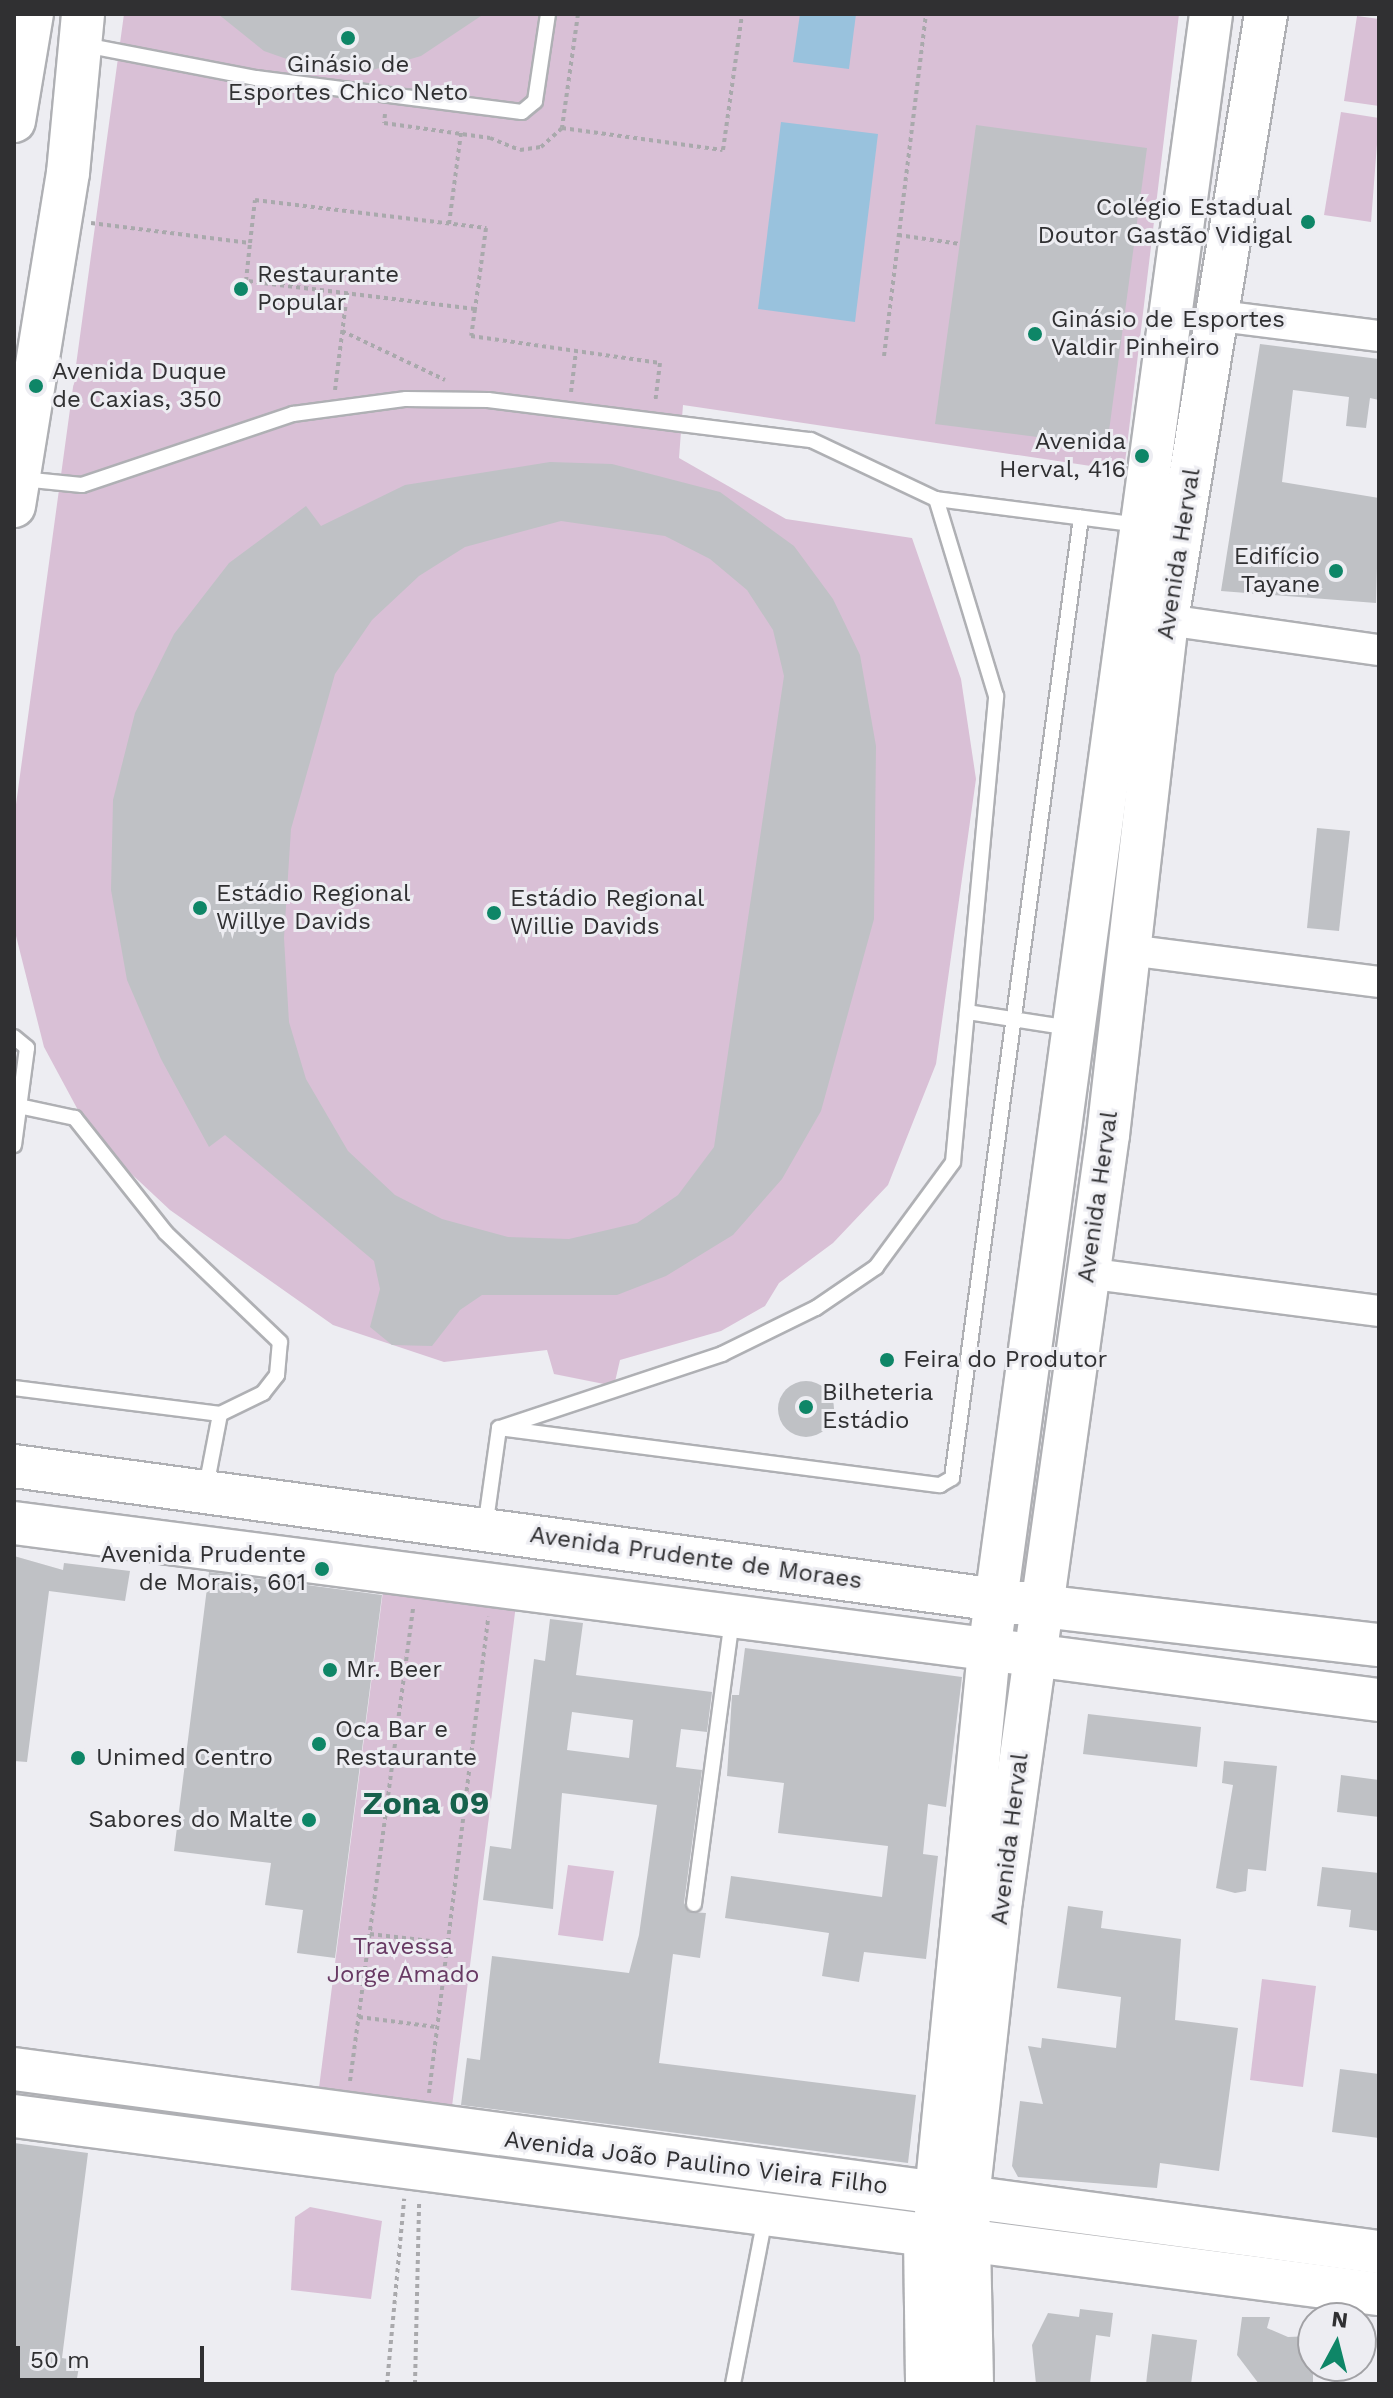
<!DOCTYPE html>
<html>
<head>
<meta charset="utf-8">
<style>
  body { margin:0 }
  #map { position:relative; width:1393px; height:2398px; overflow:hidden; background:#ededf2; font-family:"Work Sans",sans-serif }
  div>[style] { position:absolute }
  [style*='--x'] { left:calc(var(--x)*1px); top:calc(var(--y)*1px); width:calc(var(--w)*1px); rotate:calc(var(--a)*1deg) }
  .green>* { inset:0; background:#d9c0d6 }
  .water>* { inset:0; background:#99c2dd }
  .building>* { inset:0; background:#bfc1c5 }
  .round { border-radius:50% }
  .path>* { height:4px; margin-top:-2px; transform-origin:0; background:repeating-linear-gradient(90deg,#a9a9ac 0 4px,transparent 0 8px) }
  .roads { filter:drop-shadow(2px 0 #afb0b4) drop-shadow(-2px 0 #afb0b4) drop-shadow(0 2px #afb0b4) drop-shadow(0 -2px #afb0b4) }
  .service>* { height:14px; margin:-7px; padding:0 7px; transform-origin:7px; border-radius:7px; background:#fff }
  .minor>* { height:30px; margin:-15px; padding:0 15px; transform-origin:15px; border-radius:15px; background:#fff }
  .secondary>* { height:42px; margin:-21px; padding:0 21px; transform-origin:21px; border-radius:21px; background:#fff }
  .dots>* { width:22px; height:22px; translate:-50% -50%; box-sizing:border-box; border:4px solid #ededf2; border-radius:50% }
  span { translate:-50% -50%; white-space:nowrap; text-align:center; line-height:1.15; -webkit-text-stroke:6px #ededf2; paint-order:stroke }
  .poi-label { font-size:24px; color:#303032 }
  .right { translate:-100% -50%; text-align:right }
  .left { translate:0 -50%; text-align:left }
  .street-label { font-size:24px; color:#303032 }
  .park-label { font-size:24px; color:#683a64 }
  .district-label { font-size:32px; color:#16614b; font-weight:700 }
  .frame { position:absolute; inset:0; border:16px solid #303032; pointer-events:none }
  .north { position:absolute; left:1297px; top:2302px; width:80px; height:80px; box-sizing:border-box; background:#ededf2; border:2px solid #a1a1a5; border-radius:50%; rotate:7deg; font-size:22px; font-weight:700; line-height:32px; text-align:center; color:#303032 }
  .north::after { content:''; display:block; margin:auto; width:28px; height:36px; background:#0e8667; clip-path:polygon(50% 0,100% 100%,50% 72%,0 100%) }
  .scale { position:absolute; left:16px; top:2346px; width:188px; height:36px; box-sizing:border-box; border:4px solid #303032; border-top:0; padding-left:10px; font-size:24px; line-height:28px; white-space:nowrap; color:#303032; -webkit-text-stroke:6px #ededf2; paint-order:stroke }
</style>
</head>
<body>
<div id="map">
  <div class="green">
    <div style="clip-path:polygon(124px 14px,1179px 14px,1124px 471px,683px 405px,679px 458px,786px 519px,912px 538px,961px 679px,976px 779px,936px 1064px,888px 1185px,833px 1243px,779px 1283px,765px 1306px,721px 1331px,620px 1360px,614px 1386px,554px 1374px,547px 1350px,444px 1362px,333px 1325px,170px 1210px,93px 1138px,44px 1047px,14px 928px,14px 819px)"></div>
    <div style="clip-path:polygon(1357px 16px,1379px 19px,1379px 106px,1344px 101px)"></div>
    <div style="clip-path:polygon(1341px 112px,1379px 118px,1371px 222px,1324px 215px)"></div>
    <div style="clip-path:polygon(518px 1589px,449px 2130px,316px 2111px,383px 1591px)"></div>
    <div style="clip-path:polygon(568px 1865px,614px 1871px,603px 1941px,558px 1935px)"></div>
    <div style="clip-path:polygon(1262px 1979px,1316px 1986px,1303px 2087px,1250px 2080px)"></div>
    <div style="clip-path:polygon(310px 2207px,382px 2221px,371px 2299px,291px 2290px,295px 2217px)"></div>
  </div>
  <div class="water">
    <div style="clip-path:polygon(800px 14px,856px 14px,849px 69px,793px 62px)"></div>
    <div style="clip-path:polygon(781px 122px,878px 134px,855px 322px,758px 309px)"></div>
  </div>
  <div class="building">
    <div style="clip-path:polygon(218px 14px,484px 14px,421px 56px,369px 71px,315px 69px,264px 51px)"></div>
    <div style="clip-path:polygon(976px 125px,1147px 148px,1107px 446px,935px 424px)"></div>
    <div style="clip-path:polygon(1260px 344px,1379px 359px,1379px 400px,1370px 398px,1366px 428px,1346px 426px,1349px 397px,1293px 390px,1282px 482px,1379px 498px,1376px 603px,1221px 591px)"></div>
    <div style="clip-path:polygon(evenodd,550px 462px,612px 464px,720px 492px,794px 546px,833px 599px,860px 655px,876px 746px,874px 919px,821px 1111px,782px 1179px,733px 1235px,666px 1276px,617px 1295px,482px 1295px,460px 1310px,432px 1346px,392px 1345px,370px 1327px,380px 1289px,374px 1261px,225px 1135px,209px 1147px,161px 1059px,127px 980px,111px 890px,113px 800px,135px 713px,174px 634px,229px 563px,306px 506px,321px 526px,405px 485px,550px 462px,561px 521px,665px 536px,710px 559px,747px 590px,773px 630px,784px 676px,714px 1147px,678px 1195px,637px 1223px,569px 1239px,508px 1237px,442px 1219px,395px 1195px,348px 1151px,306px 1079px,289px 1022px,284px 938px,291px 829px,335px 674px,372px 620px,419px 576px,465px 547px,561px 521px)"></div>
    <div style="clip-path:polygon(1317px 828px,1350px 831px,1339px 931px,1307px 928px)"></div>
    <div class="round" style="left:778px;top:1381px;width:56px;height:56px"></div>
    <div style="clip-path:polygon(14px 1556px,63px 1570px,64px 1563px,130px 1571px,125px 1601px,49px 1591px,27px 1762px,14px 1761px)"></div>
    <div style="clip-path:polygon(209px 1572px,382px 1595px,335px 1958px,297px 1953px,303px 1910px,265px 1905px,271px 1863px,174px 1851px)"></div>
    <div style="clip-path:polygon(evenodd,550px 1619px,583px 1623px,576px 1675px,712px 1692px,707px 1732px,681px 1729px,676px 1767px,702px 1770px,684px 1903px,689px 1912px,706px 1913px,700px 1958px,673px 1954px,659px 2063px,916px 2095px,908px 2163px,461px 2105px,467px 2058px,480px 2060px,492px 1956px,629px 1973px,639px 1935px,657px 1805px,562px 1793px,553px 1909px,483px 1900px,490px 1846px,511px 1849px,534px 1659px,545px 1661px,550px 1619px,572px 1712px,633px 1720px,629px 1758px,567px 1750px,572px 1712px)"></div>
    <div style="clip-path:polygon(745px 1648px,962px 1677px,946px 1807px,928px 1804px,923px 1854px,938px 1856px,926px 1959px,864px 1952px,859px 1982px,822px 1976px,829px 1933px,725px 1918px,731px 1876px,882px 1897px,888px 1846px,778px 1833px,784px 1783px,727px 1776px,732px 1695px,739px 1695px)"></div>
    <div style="clip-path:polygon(1088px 1714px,1201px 1727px,1197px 1767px,1083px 1754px)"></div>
    <div style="clip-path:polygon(1224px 1761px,1277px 1766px,1266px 1871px,1248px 1869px,1246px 1891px,1235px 1893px,1216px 1888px,1233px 1785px,1222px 1783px)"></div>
    <div style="clip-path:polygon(1341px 1775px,1379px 1780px,1379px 1817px,1337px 1812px)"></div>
    <div style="clip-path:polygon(1322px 1867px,1379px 1873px,1379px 1931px,1349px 1927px,1351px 1910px,1317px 1906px)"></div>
    <div style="clip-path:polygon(1068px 1906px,1103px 1911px,1101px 1928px,1181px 1939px,1175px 2020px,1238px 2028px,1219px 2171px,1160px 2163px,1157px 2188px,1018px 2177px,1012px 2166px,1020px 2101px,1043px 2104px,1028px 2046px,1041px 2048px,1042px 2038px,1116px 2048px,1121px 1997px,1057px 1988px)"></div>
    <div style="clip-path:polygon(1340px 2069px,1379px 2074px,1379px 2138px,1332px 2132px)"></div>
    <div style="clip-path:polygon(14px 2143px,88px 2153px,62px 2358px,80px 2361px,76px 2384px,14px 2381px)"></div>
    <div style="clip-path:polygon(1080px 2309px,1113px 2313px,1110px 2337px,1096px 2335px,1090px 2384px,1036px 2384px,1032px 2345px,1048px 2313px,1079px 2317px)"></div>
    <div style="clip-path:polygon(1242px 2317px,1270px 2317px,1267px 2328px,1288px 2337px,1313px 2336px,1313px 2384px,1259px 2384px,1237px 2355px)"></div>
    <div style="clip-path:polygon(1152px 2334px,1197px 2340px,1191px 2384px,1146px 2384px)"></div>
  </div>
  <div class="path">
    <div style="--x:578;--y:14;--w:115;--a:98"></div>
    <div style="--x:562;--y:128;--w:162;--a:7.8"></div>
    <div style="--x:723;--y:150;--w:137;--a:-82"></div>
    <div style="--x:385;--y:114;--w:9;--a:96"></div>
    <div style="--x:384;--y:123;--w:107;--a:8.1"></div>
    <div style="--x:490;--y:138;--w:32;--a:22"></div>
    <div style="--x:520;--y:150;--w:21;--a:-8"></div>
    <div style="--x:541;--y:147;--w:28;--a:-42"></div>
    <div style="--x:91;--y:223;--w:160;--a:7.2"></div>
    <div style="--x:250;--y:243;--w:43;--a:-83.4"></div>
    <div style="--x:255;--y:200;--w:233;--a:6.9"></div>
    <div style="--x:486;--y:228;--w:82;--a:97.7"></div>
    <div style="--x:475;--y:309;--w:231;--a:-173"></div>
    <div style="--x:246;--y:281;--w:38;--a:-84"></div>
    <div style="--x:449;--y:224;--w:92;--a:-82.5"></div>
    <div style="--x:898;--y:235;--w:63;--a:8.3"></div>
    <div style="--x:475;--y:309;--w:27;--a:98"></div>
    <div style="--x:471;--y:336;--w:191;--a:8.1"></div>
    <div style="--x:660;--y:363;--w:38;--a:97"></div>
    <div style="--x:342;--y:331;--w:114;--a:25.4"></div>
    <div style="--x:884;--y:356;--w:345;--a:-83"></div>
    <div style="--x:335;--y:390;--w:98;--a:-82.9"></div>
    <div style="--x:571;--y:392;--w:41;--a:-83"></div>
    <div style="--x:370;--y:1934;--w:78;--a:6.7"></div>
    <div style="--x:359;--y:2017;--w:78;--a:7.4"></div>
    <div style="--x:350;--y:2081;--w:479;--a:-82.4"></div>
    <div style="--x:429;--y:2093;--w:480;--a:-82.9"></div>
    <div style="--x:387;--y:2384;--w:186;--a:-84.7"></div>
    <div style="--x:415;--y:2384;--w:181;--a:-88.7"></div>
  </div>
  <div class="roads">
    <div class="service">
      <div style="--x:84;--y:45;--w:175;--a:10.9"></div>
      <div style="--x:256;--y:78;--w:268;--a:7.3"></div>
      <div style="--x:522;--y:112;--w:17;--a:-40"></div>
      <div style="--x:535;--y:101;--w:88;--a:-81.5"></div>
      <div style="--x:22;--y:479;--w:60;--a:5.7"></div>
      <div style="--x:82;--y:485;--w:223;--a:-18.6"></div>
      <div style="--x:293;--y:414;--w:114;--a:-7.6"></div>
      <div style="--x:406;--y:399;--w:82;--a:0.7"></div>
      <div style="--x:488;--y:400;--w:325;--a:7.1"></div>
      <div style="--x:811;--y:440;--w:138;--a:25.3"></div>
      <div style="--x:936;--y:499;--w:204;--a:7.3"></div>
      <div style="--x:967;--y:1012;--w:104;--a:8.8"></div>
      <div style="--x:14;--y:1037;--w:17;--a:40"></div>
      <div style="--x:27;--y:1048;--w:98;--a:97.6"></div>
      <div style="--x:14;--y:1388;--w:208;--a:7.2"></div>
      <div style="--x:220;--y:1414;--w:48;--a:-26"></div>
      <div style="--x:263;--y:1393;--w:23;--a:-52"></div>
      <div style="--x:277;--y:1375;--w:33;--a:-85"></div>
      <div style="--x:280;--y:1342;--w:158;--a:-136.3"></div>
      <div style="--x:166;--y:1233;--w:147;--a:-128.4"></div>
      <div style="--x:75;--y:1118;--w:57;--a:-167.9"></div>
      <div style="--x:503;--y:1427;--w:231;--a:-18.4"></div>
      <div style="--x:722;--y:1354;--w:105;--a:-26.1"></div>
      <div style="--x:816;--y:1308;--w:73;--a:-34.3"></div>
      <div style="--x:876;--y:1267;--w:130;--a:-53.7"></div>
      <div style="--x:953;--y:1162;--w:468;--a:-84.7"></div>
      <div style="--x:996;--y:696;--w:206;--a:-106.9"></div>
      <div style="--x:206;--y:1487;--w:74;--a:-79.1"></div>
      <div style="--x:485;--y:1528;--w:101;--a:-82"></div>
      <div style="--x:499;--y:1428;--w:445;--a:7.4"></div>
      <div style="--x:940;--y:1485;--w:14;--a:-30"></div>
      <div style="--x:952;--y:1478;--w:969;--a:-82.35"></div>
      <div style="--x:694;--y:1904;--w:289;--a:-82.4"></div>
      <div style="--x:911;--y:2236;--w:148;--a:89.2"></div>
      <div style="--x:733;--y:2384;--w:169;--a:-79.1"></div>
    </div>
    <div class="minor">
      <div style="--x:1220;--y:316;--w:160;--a:7.2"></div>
      <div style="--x:1167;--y:620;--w:214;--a:8.1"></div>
      <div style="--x:1129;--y:950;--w:252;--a:7.3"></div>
      <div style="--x:1086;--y:1273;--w:295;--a:7.4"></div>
    </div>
    <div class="secondary">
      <div style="--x:14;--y:121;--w:109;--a:-80.5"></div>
      <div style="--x:14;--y:506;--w:337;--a:-80.8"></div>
      <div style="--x:68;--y:173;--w:160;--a:-84.6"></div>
      <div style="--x:14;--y:1466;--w:1036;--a:7.76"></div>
      <div style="--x:1041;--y:1606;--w:340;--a:6.6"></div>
      <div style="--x:14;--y:1523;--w:1376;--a:7.39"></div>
      <div style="--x:14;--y:2069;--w:1377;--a:7.64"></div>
      <div style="--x:14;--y:2116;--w:1377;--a:7.43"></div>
      <div style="--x:937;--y:2384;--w:190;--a:-90.3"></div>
      <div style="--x:936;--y:2194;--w:545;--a:-84.42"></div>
      <div style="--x:989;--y:1652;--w:1653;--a:-82.28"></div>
      <div style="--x:972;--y:2384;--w:186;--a:-91.2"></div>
      <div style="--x:968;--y:2198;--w:300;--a:-83.7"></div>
      <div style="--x:1001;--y:1900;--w:772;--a:-82.04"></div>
      <div style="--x:1108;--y:1135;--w:518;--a:-83.46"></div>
      <div style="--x:1167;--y:620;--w:614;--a:-80.72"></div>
    </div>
  </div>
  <div class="dots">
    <div style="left:348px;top:38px;background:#0e8667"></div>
    <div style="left:1308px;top:222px;background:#0e8667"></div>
    <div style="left:241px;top:289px;background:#0e8667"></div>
    <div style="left:1035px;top:334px;background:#0e8667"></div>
    <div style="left:36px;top:386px;background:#0e8667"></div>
    <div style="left:1142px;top:456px;background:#0e8667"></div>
    <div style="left:1336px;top:571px;background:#0e8667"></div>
    <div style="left:200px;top:908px;background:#0e8667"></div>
    <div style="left:494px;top:913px;background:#0e8667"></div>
    <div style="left:887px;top:1360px;background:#0e8667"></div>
    <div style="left:806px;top:1407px;background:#0e8667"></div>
    <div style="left:322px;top:1569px;background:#0e8667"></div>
    <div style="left:330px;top:1670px;background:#0e8667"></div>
    <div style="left:319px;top:1744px;background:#0e8667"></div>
    <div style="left:78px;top:1758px;background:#0e8667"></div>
    <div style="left:309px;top:1820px;background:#0e8667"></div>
  </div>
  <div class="poi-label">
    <span style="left:348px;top:79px">Ginásio de<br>Esportes Chico Neto</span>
    <span class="right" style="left:1292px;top:222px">Colégio Estadual<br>Doutor Gastão Vidigal</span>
    <span class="left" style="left:257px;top:289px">Restaurante<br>Popular</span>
    <span class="left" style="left:1051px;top:334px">Ginásio de Esportes<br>Valdir Pinheiro</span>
    <span class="left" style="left:52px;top:386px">Avenida Duque<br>de Caxias, 350</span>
    <span class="right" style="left:1126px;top:456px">Avenida<br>Herval, 416</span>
    <span class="right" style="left:1320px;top:571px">Edifício<br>Tayane</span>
    <span class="left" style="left:216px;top:908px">Estádio Regional<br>Willye Davids</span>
    <span class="left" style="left:510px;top:913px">Estádio Regional<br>Willie Davids</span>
    <span class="left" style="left:903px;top:1360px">Feira do Produtor</span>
    <span class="left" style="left:822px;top:1407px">Bilheteria<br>Estádio</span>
    <span class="right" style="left:306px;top:1569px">Avenida Prudente<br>de Morais, 601</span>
    <span class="left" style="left:346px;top:1670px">Mr. Beer</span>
    <span class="left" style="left:335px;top:1744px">Oca Bar e<br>Restaurante</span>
    <span class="left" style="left:96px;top:1758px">Unimed Centro</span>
    <span class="right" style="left:293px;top:1820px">Sabores do Malte</span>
  </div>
  <div class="street-label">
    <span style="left:1179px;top:554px;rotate:-81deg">Avenida Herval</span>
    <span style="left:1098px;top:1197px;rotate:-82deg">Avenida Herval</span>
    <span style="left:696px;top:1558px;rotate:8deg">Avenida Prudente de Moraes</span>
    <span style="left:1010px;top:1839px;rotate:-83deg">Avenida Herval</span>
    <span style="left:696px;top:2163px;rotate:7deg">Avenida João Paulino Vieira Filho</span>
  </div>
  <div class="park-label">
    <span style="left:403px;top:1961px">Travessa<br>Jorge Amado</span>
  </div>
  <div class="district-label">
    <span style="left:426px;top:1803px">Zona 09</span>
  </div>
  <div class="frame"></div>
  <div class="north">N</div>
  <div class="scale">50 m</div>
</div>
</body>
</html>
